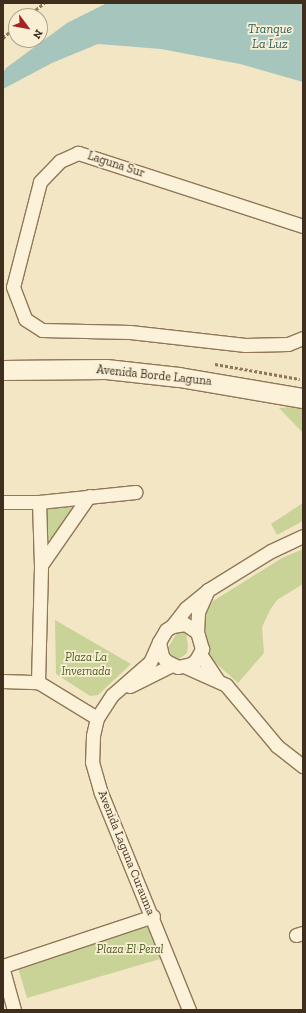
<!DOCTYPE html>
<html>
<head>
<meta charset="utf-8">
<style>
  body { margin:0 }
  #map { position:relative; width:306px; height:1013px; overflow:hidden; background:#f3e6c4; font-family:"Zilla Slab",serif }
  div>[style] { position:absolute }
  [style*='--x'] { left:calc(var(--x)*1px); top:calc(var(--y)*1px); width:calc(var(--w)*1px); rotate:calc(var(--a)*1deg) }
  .green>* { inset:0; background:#cad397 }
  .water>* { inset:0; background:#a6c6bd }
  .path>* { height:2.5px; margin-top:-1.25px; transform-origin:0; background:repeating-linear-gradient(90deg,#907758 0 3px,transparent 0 5px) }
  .roads { filter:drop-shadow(1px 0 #907758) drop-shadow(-1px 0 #907758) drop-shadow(0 1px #907758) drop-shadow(0 -1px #907758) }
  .street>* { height:13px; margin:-6.5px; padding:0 6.5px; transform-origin:6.5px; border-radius:6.5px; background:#fcf2d9 }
  .secondary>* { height:19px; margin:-9.5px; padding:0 9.5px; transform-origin:9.5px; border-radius:9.5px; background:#fcf2d9 }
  span { translate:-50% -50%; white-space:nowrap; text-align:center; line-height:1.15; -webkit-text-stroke:3.5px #f9efd5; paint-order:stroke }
  .street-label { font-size:12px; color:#3f2e1e }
  .park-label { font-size:12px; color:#4d5d22; font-style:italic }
  .water-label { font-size:13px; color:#2b605e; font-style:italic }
  .frame { position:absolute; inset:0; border:4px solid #3f2e1e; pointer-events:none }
  .north { position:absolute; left:8px; top:8px; width:40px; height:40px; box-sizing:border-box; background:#f9efd5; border:1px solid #afa28c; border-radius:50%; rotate:122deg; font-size:11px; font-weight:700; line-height:16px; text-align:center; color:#3f2e1e }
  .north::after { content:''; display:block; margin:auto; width:14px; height:18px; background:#a62321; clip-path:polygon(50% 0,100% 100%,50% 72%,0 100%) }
</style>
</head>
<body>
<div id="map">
  <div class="green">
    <div style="clip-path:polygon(291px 407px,303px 408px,303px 433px,279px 408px)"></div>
    <div style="clip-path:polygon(303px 503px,303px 521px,277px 535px,271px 524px)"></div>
    <div style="clip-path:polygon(75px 505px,53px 539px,45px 538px,46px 508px)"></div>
    <div style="clip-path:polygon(303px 549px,303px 584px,277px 600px,270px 610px,262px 627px,264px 653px,238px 683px,211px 659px,204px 623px,207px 611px,213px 601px,282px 558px)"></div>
    <div style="clip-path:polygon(55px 620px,131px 664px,98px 695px,90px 696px,56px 674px)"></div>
    <div style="clip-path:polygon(178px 631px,186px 631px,188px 646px,187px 653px,179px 659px,173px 658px,168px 648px)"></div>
    <div style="clip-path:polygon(148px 926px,160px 959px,27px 998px,18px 968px)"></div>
  </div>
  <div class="water">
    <div style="clip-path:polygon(107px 3px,303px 3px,303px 82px,240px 64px,161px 49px,98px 44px,52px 63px,3px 89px,3px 73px,6px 68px,67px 23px)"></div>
  </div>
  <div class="path">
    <div style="--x:28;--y:16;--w:21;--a:-39"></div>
    <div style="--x:3;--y:38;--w:18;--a:-43"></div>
    <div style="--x:215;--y:364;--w:86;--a:10"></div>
  </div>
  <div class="roads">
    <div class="street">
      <div style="--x:303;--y:226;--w:237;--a:-162"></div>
      <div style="--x:78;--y:153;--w:20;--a:156"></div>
      <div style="--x:60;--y:161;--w:29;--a:134"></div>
      <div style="--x:40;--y:182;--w:108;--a:104.4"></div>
      <div style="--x:13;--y:287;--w:34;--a:69"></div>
      <div style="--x:25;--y:319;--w:20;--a:33"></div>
      <div style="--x:42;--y:330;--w:88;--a:1.3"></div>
      <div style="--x:130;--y:332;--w:116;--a:6.4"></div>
      <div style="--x:245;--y:345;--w:43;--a:-1.3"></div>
      <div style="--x:288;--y:344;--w:16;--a:-22"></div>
      <div style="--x:3;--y:502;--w:36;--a:0"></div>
      <div style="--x:39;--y:502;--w:97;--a:-5.9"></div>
      <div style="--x:41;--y:565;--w:84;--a:-55.2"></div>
      <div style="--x:172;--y:626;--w:23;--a:-52"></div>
      <div style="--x:186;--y:608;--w:28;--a:-39"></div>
      <div style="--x:208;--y:590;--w:74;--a:-31.8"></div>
      <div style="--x:271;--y:551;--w:35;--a:-25"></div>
      <div style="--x:197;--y:632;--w:14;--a:-146"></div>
      <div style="--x:185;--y:624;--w:13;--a:171"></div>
      <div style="--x:172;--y:626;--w:7;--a:146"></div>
      <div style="--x:166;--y:630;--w:14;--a:120"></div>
      <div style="--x:159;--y:642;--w:14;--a:78"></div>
      <div style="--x:162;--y:656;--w:6;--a:51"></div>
      <div style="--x:166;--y:661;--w:13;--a:27"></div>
      <div style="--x:178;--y:667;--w:13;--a:-13"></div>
      <div style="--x:191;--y:664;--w:6;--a:-39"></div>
      <div style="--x:196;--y:660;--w:13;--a:-61"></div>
      <div style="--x:202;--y:649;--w:18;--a:-106"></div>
      <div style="--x:197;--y:632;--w:20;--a:-87"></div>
      <div style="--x:198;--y:612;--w:24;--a:-66"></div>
      <div style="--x:159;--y:642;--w:22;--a:114"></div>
      <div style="--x:150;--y:662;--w:50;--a:139"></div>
      <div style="--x:112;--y:695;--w:27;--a:123"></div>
      <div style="--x:97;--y:718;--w:18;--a:103"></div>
      <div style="--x:93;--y:736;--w:26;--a:92"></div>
      <div style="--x:92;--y:762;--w:32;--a:74"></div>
      <div style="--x:101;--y:793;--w:234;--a:67.9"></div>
      <div style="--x:200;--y:654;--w:32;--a:56"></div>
      <div style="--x:184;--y:666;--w:46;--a:24.3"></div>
      <div style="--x:226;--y:685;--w:80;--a:50.1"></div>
      <div style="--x:277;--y:746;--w:33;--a:38"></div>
      <div style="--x:3;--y:681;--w:35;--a:2"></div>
      <div style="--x:38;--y:682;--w:69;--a:31.4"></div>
      <div style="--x:38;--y:682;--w:117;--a:-88.5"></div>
      <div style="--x:41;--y:565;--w:63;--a:-91.8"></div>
      <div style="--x:130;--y:686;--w:47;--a:-26.6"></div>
      <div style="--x:296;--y:935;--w:7;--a:-16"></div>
      <div style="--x:3;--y:966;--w:158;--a:-18.4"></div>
      <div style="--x:3;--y:970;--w:41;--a:74.6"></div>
    </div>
    <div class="secondary">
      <div style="--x:3;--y:370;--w:103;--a:-0.6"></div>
      <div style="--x:106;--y:369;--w:73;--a:6.3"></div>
      <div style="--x:179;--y:377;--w:126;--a:9.6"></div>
    </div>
  </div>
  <div class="street-label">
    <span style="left:116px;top:165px;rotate:18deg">Laguna Sur</span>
    <span style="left:154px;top:376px;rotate:6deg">Avenida Borde Laguna</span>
    <span style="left:126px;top:853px;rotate:68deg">Avenida Laguna Curauma</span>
  </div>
  <div class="park-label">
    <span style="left:86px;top:665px">Plaza La<br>Invernada</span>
    <span style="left:130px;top:950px">Plaza El Peral</span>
  </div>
  <div class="water-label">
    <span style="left:270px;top:37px">Tranque<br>La Luz</span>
  </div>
  <div class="frame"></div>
  <div class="north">N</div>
</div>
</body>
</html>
